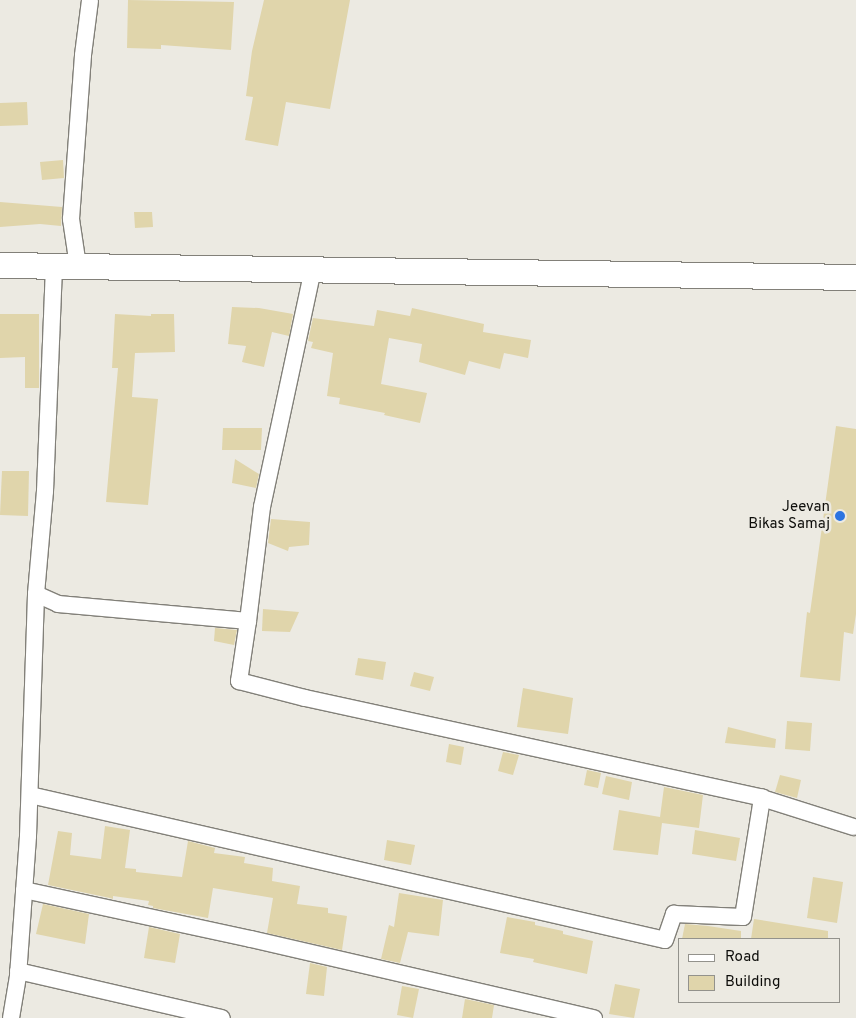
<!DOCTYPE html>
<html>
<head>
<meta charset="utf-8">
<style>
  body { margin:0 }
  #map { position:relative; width:856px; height:1018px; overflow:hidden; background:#eceae2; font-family:Overpass,sans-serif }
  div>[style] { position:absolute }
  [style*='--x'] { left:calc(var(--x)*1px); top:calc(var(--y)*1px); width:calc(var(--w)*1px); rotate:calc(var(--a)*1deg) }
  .building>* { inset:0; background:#e0d5ab }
  .roads { filter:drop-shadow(1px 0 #828079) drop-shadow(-1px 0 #828079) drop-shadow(0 1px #828079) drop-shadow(0 -1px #828079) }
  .street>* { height:16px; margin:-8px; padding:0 8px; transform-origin:8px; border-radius:8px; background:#fff }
  .primary>* { height:25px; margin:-12.5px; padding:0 12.5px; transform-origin:12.5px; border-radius:12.5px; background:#fff }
  .dots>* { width:14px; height:14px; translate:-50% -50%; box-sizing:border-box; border:2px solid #eceae2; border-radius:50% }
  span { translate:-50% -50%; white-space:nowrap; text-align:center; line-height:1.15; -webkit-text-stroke:5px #eceae2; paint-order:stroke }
  .poi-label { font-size:15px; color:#0d0d0a }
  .right { translate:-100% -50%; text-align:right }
  .legend { position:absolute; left:678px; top:938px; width:162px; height:65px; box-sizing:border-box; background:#eceae2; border:1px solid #93928c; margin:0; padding:6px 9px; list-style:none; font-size:15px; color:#0d0d0a }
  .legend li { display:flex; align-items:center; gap:10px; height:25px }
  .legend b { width:25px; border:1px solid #93928c }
</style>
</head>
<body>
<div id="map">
  <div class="building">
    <div style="clip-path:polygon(128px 0,234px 2px,231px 50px,161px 45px,161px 49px,127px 48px)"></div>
    <div style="clip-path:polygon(264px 0,350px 0,330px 109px,286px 102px,278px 146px,245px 140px,253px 97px,246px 96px,252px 51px)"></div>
    <div style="clip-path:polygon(27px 102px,28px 125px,0 126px,0 103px)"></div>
    <div style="clip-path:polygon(63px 160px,64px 178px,42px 180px,40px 162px)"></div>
    <div style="clip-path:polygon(0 202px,62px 207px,61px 226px,40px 224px,0 227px)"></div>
    <div style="clip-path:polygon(134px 212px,152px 212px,153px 227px,135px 228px)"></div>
    <div style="clip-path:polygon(232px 307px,259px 308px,293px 314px,289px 336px,272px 332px,264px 367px,242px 362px,246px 346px,228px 344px)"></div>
    <div style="clip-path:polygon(412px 308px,484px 324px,483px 332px,531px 340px,528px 358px,504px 353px,500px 369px,469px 361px,465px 375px,419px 362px,422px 344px,389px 338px,381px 384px,427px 393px,420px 423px,384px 415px,385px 413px,339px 404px,340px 398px,327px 396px,333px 353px,311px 348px,313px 342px,308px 341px,313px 318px,374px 326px,377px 310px,410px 316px)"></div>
    <div style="clip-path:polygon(0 314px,39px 314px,39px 388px,25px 388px,25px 357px,0 358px)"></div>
    <div style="clip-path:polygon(115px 314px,151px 316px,151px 314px,174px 314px,175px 352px,135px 353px,132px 397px,158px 399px,148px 505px,106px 502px,118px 368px,112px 368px)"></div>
    <div style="clip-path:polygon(836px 426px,856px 429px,856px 614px,853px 634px,844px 632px,840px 681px,800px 677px,807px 612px,810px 613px)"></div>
    <div style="clip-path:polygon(223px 428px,262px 428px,261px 450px,222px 450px)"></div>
    <div style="clip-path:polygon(235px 459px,259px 474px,256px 488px,232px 483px)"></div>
    <div style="clip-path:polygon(2px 471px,29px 471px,28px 516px,0 515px)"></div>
    <div style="clip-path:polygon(271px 519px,310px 522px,309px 545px,289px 547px,288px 551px,268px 543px)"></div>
    <div style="clip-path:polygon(263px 609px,299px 612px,290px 632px,262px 631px)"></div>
    <div style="clip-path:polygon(215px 628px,237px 630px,234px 645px,214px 641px)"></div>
    <div style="clip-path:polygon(358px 658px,386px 662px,383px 680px,355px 675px)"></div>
    <div style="clip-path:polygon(414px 672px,434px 677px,430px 691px,410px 686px)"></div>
    <div style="clip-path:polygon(523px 688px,573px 698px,568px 734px,517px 727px)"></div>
    <div style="clip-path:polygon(787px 721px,812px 723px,810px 751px,785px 749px)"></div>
    <div style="clip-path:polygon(728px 727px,776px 739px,775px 748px,725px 743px)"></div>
    <div style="clip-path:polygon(449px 744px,464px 747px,461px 765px,446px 762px)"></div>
    <div style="clip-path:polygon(503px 752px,519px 755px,513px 775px,498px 771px)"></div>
    <div style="clip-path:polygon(587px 770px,601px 773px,598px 788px,584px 785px)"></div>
    <div style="clip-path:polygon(780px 775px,801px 780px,797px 798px,775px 792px)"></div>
    <div style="clip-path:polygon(606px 776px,632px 782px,629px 800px,602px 794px)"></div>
    <div style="clip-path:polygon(664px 787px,703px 795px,699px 828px,662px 823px,658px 855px,613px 850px,619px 810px,660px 817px)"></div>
    <div style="clip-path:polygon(105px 826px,130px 830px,125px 868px,136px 869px,136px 872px,182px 877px,188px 841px,215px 848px,214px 853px,245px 857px,244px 863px,273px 868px,272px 881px,300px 886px,297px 904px,328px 908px,328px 913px,347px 916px,342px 950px,267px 933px,273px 898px,213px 888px,208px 918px,153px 908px,153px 906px,148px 905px,149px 901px,113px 896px,113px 899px,110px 898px,48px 885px,58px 831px,72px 833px,70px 855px,101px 859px)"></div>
    <div style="clip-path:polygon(695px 830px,740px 838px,736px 861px,692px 854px)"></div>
    <div style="clip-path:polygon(387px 840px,415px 845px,411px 865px,384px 860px)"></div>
    <div style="clip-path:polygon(813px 877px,843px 882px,837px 923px,807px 918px)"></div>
    <div style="clip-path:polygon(399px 893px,443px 900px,439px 936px,408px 932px,400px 963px,381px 959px,389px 925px,394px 927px)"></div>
    <div style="clip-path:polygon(43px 904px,89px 914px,85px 944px,36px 934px)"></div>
    <div style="clip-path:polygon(507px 917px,535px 922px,535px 925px,563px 931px,563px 934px,593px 941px,587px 974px,533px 962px,534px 959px,500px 953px)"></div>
    <div style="clip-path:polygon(754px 919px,828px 931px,828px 939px,751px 939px)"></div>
    <div style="clip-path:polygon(685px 924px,708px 926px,741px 931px,741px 939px,682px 939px)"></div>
    <div style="clip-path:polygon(149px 927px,180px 934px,175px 963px,144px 958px)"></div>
    <div style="clip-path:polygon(310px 963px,327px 967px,324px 996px,306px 994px)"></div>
    <div style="clip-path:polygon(615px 984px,640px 989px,634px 1018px,609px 1014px)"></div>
    <div style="clip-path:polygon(402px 986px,419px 989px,413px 1018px,397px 1015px)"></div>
    <div style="clip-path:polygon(465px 999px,494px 1005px,492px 1018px,462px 1018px)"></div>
  </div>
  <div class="roads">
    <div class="street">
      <div style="--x:78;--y:266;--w:48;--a:-98.5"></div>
      <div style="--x:71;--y:219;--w:164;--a:-85.8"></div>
      <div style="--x:83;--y:55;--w:55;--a:-82.7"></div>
      <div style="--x:36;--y:594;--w:24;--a:24"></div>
      <div style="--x:58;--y:604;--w:191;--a:5.1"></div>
      <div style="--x:248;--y:621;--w:61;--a:98.5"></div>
      <div style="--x:239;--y:681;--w:68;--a:14.4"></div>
      <div style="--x:305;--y:698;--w:468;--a:12.3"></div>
      <div style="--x:762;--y:798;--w:96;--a:17.5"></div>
      <div style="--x:248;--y:621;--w:115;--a:-83"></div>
      <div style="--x:262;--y:507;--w:242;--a:-77.9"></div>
      <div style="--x:30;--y:795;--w:651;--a:12.86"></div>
      <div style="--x:665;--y:940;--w:28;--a:-71"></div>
      <div style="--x:674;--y:914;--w:69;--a:2.5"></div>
      <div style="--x:743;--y:917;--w:121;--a:-80.9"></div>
      <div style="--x:24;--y:890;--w:232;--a:12.2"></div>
      <div style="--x:251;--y:939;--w:352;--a:13"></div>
      <div style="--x:18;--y:971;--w:209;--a:13"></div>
      <div style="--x:11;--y:1018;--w:43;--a:-80.5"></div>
      <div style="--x:18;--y:976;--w:140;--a:-85.9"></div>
      <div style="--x:28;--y:836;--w:242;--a:-88.1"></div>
      <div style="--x:36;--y:594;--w:103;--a:-85"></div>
      <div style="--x:45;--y:491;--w:225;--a:-87.7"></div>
    </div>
    <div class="primary">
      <div style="--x:0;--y:265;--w:856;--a:0.8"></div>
    </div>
  </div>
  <div class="dots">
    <div style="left:840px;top:516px;background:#2c74e1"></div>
  </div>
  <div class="poi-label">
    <span class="right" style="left:830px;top:516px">Jeevan<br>Bikas Samaj</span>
  </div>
  <ul class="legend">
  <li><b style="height:6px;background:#fff"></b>Road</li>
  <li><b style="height:14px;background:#e0d5ab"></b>Building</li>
  </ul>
</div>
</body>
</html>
